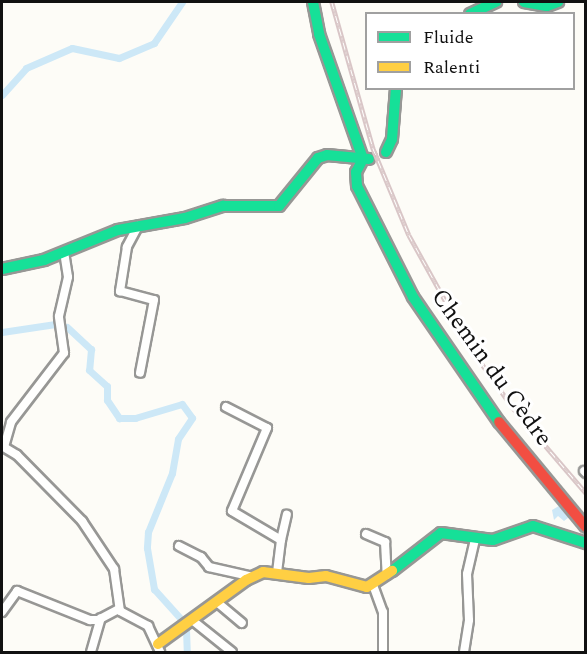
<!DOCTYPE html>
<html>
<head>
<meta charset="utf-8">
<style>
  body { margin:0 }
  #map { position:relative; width:587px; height:654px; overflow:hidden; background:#fdfcf7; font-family:Spectral,serif }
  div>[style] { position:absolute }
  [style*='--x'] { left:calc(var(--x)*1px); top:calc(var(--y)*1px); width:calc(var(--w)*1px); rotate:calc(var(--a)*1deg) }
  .water>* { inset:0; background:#cde8f7 }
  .canal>* { height:7px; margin:-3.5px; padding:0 3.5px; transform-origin:3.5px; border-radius:3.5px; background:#cde8f7 }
  .secondary-tunnel>* { height:10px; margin-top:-5px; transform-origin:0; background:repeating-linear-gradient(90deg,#dad9d4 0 10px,transparent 0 15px) }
  .roads { filter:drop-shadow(2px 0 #979795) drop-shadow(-2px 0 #979795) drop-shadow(0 2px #979795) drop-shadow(0 -2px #979795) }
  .street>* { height:8px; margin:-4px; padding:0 4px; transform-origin:4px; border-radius:4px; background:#fffffe }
  .fast>* { height:10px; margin:-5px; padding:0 5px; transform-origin:5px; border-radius:5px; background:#16e098 }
  .slow>* { height:10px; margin:-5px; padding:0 5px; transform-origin:5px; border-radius:5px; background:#ffcf43 }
  .jam>* { height:10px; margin:-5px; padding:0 5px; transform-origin:5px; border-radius:5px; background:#f24e42 }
  .rail>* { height:4.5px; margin-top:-2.25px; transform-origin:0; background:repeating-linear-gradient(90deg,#fff 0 7px,#d9c6c7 0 14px); box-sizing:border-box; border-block:2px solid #d9c6c7 }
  span { translate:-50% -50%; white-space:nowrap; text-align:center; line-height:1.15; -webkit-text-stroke:6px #fff; paint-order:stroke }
  .street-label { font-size:24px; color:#111 }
  .frame { position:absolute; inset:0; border:3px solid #111; pointer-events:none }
  .legend { position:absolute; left:365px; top:12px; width:210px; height:78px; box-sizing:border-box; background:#fff; border:2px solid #a0a0a0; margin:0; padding:8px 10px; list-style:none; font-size:18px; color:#111 }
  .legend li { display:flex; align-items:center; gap:12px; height:30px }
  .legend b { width:30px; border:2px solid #a0a0a0 }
</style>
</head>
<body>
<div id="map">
  <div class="water">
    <div style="clip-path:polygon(564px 503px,573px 514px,564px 521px,558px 516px,554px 520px,552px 510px)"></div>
  </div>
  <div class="canal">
    <div style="--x:2;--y:95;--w:36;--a:-48"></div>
    <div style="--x:26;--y:68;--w:50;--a:-23.5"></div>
    <div style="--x:72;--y:48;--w:48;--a:12"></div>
    <div style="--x:119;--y:58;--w:38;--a:-23"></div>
    <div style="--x:154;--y:43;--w:50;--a:-55.7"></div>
    <div style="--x:67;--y:327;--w:33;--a:43"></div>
    <div style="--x:91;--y:349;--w:21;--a:95"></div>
    <div style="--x:89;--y:370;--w:24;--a:42"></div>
    <div style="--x:107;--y:386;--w:14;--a:90"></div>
    <div style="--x:107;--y:400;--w:22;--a:56"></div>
    <div style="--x:119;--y:418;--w:16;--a:0"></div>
    <div style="--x:135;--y:418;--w:49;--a:-16.6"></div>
    <div style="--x:182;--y:404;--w:17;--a:54"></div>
    <div style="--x:192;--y:418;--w:25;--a:124"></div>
    <div style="--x:178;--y:439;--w:35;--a:100"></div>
    <div style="--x:172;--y:473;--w:64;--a:112.1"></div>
    <div style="--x:148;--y:532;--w:16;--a:94"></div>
    <div style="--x:147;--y:548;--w:42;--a:80.3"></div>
    <div style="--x:154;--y:589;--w:40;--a:48"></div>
    <div style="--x:2;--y:332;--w:54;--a:-8.6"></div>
    <div style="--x:186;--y:629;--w:23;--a:88"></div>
  </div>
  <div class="secondary-tunnel">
    <div style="--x:369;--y:159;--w:18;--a:-22"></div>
  </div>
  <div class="roads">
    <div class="street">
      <div style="--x:138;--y:226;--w:24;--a:118"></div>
      <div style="--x:127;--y:247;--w:45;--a:99"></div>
      <div style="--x:120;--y:291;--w:35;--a:15"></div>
      <div style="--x:154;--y:300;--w:74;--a:100.9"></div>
      <div style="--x:226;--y:407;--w:46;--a:27.1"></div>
      <div style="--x:267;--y:428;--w:90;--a:112.9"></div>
      <div style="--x:232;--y:511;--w:57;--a:30.6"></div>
      <div style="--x:281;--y:540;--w:32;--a:97"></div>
      <div style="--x:2;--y:446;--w:17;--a:31"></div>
      <div style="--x:17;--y:455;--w:93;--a:45.4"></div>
      <div style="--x:82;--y:521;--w:58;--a:56.3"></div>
      <div style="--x:114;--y:569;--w:42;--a:81.9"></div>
      <div style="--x:120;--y:611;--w:32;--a:28"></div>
      <div style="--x:148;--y:626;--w:29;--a:65"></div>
      <div style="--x:4;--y:447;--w:26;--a:-74"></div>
      <div style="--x:11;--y:422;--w:87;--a:-52.5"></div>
      <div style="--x:64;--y:353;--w:37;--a:-98"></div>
      <div style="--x:59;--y:316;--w:40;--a:-77"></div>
      <div style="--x:68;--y:277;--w:25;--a:-99"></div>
      <div style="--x:584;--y:471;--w:3;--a:45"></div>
      <div style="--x:366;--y:534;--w:21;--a:23"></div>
      <div style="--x:385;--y:542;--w:33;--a:87"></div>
      <div style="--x:281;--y:540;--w:26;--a:-77"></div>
      <div style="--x:179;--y:546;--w:25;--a:27"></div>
      <div style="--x:201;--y:557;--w:13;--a:51"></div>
      <div style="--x:209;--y:567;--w:45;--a:12.8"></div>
      <div style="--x:373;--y:585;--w:29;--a:70"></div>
      <div style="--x:383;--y:612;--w:40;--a:90"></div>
      <div style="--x:218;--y:603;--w:31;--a:40"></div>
      <div style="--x:2;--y:612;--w:26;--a:-54"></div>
      <div style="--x:17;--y:591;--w:79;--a:21.7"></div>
      <div style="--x:90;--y:620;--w:8;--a:0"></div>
      <div style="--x:98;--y:620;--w:24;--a:-28"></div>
      <div style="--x:192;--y:620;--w:51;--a:38.7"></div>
      <div style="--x:91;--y:652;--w:35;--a:-74"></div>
      <div style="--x:464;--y:652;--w:32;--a:-81"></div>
      <div style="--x:469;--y:620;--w:46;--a:-92.5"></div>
      <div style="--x:467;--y:574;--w:35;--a:-77"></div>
    </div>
    <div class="fast">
      <div style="--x:313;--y:2;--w:33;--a:79"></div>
      <div style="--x:319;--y:34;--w:133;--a:70.6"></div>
      <div style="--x:363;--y:159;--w:15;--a:118"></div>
      <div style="--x:356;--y:172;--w:14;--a:86"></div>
      <div style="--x:357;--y:186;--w:124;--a:63.2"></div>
      <div style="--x:413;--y:297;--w:152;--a:55.5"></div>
      <div style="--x:524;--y:2;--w:23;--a:10"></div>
      <div style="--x:547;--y:6;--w:12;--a:-20"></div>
      <div style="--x:470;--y:14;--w:29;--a:-25"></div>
      <div style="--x:386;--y:152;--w:14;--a:-65"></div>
      <div style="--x:392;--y:139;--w:51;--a:-85.5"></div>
      <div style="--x:2;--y:269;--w:43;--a:-12.1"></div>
      <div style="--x:44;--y:260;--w:80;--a:-22.1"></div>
      <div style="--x:118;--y:230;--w:68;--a:-10.2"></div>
      <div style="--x:185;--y:218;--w:40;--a:-18"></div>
      <div style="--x:223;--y:206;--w:56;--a:0"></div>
      <div style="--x:279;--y:206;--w:62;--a:-50.9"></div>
      <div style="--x:318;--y:158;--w:9;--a:-18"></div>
      <div style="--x:327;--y:155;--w:42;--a:5.4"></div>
      <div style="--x:392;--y:571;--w:62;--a:-37.8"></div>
      <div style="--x:441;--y:533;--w:52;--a:7.7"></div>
      <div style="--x:493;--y:540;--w:42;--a:-19.3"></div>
      <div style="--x:533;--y:526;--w:56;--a:17.8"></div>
    </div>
    <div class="slow">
      <div style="--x:158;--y:644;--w:109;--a:-36"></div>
      <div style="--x:246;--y:580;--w:19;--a:-25"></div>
      <div style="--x:263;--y:572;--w:46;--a:7.4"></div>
      <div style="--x:309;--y:578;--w:17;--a:-7"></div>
      <div style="--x:326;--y:576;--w:42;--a:15"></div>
      <div style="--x:367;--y:587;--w:30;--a:-33"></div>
    </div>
    <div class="jam">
      <div style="--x:499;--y:422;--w:136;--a:50.4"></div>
    </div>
  </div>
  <div class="rail">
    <div style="--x:332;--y:2;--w:152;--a:74.3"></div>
    <div style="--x:373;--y:148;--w:94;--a:67.5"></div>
    <div style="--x:409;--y:235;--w:136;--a:61"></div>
    <div style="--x:475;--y:354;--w:67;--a:54.7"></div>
    <div style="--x:514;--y:409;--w:111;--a:49.4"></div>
  </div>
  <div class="street-label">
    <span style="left:491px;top:368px;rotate:54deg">Chemin du Cèdre</span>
  </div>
  <div class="frame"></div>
  <ul class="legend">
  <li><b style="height:8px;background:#16e098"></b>Fluide</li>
  <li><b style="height:8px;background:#ffcf43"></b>Ralenti</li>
  </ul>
</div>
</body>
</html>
